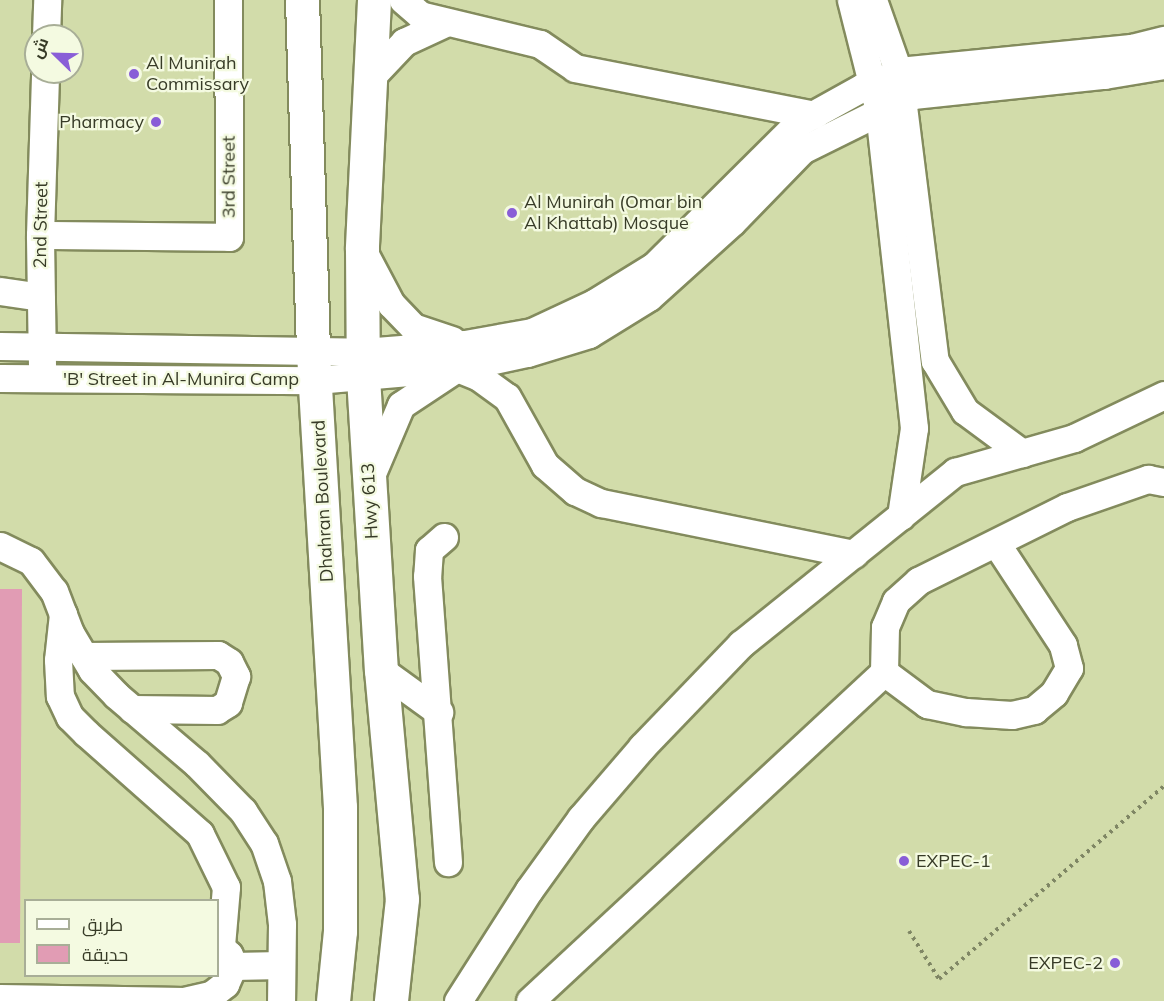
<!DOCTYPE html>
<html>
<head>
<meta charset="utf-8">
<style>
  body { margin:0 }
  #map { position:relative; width:1164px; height:1001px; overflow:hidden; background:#d2dcaa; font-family:Mulish,Cairo,sans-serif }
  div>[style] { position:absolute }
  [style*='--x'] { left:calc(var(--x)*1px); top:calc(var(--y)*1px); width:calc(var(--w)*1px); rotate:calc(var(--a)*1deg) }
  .green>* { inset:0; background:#e19cb4 }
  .path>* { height:4px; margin-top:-2px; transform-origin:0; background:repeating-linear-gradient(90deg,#7f8664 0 3px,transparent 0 7.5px) }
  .roads { filter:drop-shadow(2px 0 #838b5d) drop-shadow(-2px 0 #838b5d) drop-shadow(0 2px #838b5d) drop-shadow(0 -2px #838b5d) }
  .minor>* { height:27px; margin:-13.5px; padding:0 13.5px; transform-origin:13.5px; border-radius:13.5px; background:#fff }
  .major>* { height:33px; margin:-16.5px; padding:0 16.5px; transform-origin:16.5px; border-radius:16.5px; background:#fff }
  .dots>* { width:16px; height:16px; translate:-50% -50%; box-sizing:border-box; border:3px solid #f4fae1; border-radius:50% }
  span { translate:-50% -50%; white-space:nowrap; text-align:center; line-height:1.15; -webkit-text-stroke:4.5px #f4fae1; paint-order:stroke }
  .poi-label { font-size:18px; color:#373b27 }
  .left { translate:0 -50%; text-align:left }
  .right { translate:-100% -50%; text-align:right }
  .street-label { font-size:18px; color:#373b27 }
  .legend { position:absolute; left:24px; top:899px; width:195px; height:78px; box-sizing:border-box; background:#f4fae1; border:2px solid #a8ae97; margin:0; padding:8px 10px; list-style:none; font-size:18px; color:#373b27 }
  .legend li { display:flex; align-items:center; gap:12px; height:30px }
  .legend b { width:30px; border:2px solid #a8ae97 }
  .north { position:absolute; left:24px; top:24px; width:60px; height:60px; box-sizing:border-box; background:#f4fae1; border:2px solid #a8ae97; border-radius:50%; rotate:293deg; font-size:16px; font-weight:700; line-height:24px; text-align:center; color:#373b27 }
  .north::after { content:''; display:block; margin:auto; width:21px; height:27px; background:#895ed7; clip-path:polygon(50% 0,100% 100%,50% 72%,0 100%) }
</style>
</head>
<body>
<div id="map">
  <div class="green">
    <div style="clip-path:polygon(0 589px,22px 589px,20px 943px,0 943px)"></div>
  </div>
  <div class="path">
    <div style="--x:909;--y:931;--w:57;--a:58"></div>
    <div style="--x:939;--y:979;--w:296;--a:-40.6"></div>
  </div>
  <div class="roads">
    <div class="minor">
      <div style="--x:403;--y:0;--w:23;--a:41"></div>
      <div style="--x:420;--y:15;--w:123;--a:13.6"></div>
      <div style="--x:540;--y:44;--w:42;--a:34.4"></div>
      <div style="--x:575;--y:68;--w:244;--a:11.1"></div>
      <div style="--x:851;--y:0;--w:114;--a:75.8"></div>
      <div style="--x:879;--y:111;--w:319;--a:83.7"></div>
      <div style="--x:914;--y:428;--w:89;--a:98.4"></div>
      <div style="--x:873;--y:0;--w:78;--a:70.6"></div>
      <div style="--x:899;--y:74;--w:289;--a:82.9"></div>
      <div style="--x:935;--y:361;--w:58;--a:59"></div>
      <div style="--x:965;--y:411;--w:71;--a:36.4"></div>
      <div style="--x:46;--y:36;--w:36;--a:-88"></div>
      <div style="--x:370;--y:78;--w:50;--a:-46.6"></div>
      <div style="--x:404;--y:42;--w:47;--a:-24.9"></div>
      <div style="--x:40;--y:235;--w:189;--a:0.6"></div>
      <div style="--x:229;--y:237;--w:237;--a:-90.2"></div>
      <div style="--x:362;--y:249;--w:62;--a:62.2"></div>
      <div style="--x:391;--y:304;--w:32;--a:46"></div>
      <div style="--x:413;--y:327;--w:41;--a:18.4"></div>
      <div style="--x:0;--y:291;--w:41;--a:8.3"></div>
      <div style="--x:0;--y:346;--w:363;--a:0.9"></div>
      <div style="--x:363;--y:352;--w:102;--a:-4.5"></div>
      <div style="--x:465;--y:344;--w:68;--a:-10.2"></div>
      <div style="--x:532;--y:332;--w:68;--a:-25.1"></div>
      <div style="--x:594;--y:303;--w:70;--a:-31.7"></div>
      <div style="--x:654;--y:266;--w:203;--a:-44.8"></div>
      <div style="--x:798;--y:123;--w:74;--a:-29"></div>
      <div style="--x:863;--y:87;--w:49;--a:-20.3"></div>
      <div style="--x:909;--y:70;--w:223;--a:-5.7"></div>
      <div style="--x:1131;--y:48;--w:34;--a:-14"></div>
      <div style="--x:42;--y:365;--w:130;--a:-90.9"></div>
      <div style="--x:40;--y:235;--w:163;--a:-88.2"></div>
      <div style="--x:0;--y:378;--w:316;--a:0.4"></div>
      <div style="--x:316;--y:380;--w:142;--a:-4.9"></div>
      <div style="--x:457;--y:368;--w:72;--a:-12.1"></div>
      <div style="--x:527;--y:353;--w:65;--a:-17"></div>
      <div style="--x:589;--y:334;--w:70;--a:-31.7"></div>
      <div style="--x:649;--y:297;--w:112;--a:-42.1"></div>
      <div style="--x:732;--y:222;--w:100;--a:-45.8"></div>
      <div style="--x:802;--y:150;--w:124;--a:-26.4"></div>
      <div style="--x:913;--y:95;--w:192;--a:-6"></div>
      <div style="--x:1104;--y:75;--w:61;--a:-9.5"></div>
      <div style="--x:370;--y:478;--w:79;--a:-67"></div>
      <div style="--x:401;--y:405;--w:67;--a:-33.5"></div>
      <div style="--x:457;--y:368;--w:24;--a:22"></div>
      <div style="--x:479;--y:377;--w:34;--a:36"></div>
      <div style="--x:507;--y:397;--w:78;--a:60.8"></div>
      <div style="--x:545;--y:465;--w:40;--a:41"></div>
      <div style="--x:575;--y:491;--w:29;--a:25"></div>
      <div style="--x:601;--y:503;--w:258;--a:11.4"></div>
      <div style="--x:444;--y:537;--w:20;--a:139"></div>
      <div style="--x:429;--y:550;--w:26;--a:94"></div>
      <div style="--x:427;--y:576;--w:287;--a:85.8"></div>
      <div style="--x:0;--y:546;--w:34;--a:26"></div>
      <div style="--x:31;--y:561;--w:38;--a:53"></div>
      <div style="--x:54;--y:591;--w:45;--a:69.1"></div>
      <div style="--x:70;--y:633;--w:43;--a:59.3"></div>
      <div style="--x:92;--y:670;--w:35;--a:46"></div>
      <div style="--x:116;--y:695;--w:106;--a:40.4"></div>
      <div style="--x:197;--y:764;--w:66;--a:45.6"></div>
      <div style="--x:243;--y:811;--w:38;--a:57"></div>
      <div style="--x:264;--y:843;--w:40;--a:71.1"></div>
      <div style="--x:277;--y:881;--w:43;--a:83.4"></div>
      <div style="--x:282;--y:924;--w:77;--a:90.7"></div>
      <div style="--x:63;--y:614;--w:46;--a:96.2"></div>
      <div style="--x:58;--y:660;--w:36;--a:87"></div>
      <div style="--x:60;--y:696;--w:23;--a:65"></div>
      <div style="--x:70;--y:717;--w:23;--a:45"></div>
      <div style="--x:86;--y:733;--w:152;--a:41.5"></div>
      <div style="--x:200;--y:834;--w:59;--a:63.9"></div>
      <div style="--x:226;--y:887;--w:58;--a:94.9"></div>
      <div style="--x:84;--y:656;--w:134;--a:-0.4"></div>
      <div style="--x:218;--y:655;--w:13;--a:32"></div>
      <div style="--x:229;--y:662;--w:16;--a:63"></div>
      <div style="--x:236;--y:676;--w:28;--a:107"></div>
      <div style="--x:228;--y:703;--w:13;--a:148"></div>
      <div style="--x:217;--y:710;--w:85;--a:-179.3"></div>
      <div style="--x:381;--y:670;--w:72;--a:35.9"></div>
      <div style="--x:884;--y:672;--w:54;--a:36.7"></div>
      <div style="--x:927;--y:704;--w:40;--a:12"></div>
      <div style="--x:966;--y:712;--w:46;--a:3.7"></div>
      <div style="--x:1012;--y:715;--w:23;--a:-13"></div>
      <div style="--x:1034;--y:710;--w:26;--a:-40"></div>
      <div style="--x:1054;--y:693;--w:29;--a:-59"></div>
      <div style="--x:1069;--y:668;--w:24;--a:-105"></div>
      <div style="--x:1063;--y:645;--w:122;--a:-123.3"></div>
      <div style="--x:233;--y:966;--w:48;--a:-1.2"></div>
      <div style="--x:0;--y:998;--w:184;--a:0.9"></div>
      <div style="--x:184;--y:1001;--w:28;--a:-13"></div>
      <div style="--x:211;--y:995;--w:18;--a:-38"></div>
      <div style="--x:225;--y:984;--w:20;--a:-66"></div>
      <div style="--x:233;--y:966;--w:12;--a:-110"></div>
      <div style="--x:229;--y:955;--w:16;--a:-135"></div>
      <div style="--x:458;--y:1001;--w:132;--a:-57.4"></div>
      <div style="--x:529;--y:890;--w:89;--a:-54.2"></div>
      <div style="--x:581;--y:818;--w:94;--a:-49.3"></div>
      <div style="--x:642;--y:747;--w:143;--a:-46.1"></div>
      <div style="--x:741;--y:644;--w:275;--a:-38.8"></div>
      <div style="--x:955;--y:472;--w:124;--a:-15.9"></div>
      <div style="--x:1074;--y:438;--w:100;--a:-25.5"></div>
      <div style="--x:530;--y:1001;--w:483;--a:-42.9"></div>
      <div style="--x:884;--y:672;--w:45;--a:-88.7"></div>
      <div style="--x:885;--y:627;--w:28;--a:-67"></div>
      <div style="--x:896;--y:601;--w:30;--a:-42"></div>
      <div style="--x:918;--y:581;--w:166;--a:-26.4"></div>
      <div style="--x:1067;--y:507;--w:86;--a:-19.1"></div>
      <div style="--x:1148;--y:479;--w:16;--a:11"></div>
    </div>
    <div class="major">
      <div style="--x:302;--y:0;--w:353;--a:88.2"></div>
      <div style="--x:313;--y:353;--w:455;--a:86.6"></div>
      <div style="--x:340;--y:807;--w:124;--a:90"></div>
      <div style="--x:340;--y:931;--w:70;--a:95.7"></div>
      <div style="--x:374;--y:0;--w:249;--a:92.8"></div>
      <div style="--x:362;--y:249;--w:128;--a:89.6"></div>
      <div style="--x:363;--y:377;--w:294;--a:86.5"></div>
      <div style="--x:381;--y:670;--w:230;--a:84.8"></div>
      <div style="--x:402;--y:899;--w:103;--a:96.2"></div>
    </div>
  </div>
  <div class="dots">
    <div style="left:134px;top:74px;background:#895ed7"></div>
    <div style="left:156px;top:122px;background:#895ed7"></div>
    <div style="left:512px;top:213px;background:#895ed7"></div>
    <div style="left:904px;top:861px;background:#895ed7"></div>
    <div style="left:1115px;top:963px;background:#895ed7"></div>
  </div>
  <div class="poi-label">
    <span class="left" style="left:146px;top:74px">Al Munirah<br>Commissary</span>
    <span class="right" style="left:144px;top:122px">Pharmacy</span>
    <span class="left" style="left:524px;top:213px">Al Munirah (Omar bin<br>Al Khattab) Mosque</span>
    <span class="left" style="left:916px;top:861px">EXPEC-1</span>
    <span class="right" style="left:1103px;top:963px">EXPEC-2</span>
  </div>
  <div class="street-label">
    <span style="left:229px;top:177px;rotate:-90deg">3rd Street</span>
    <span style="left:41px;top:225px;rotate:-89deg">2nd Street</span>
    <span style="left:181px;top:379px">'B' Street in Al-Munira Camp</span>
    <span style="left:323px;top:501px;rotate:-93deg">Dhahran Boulevard</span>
    <span style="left:370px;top:501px;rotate:-93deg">Hwy 613</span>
  </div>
  <ul class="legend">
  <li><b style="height:8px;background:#fff"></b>طريق</li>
  <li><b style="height:16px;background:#e19cb4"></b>حديقة</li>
  </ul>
  <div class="north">ش</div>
</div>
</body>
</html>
